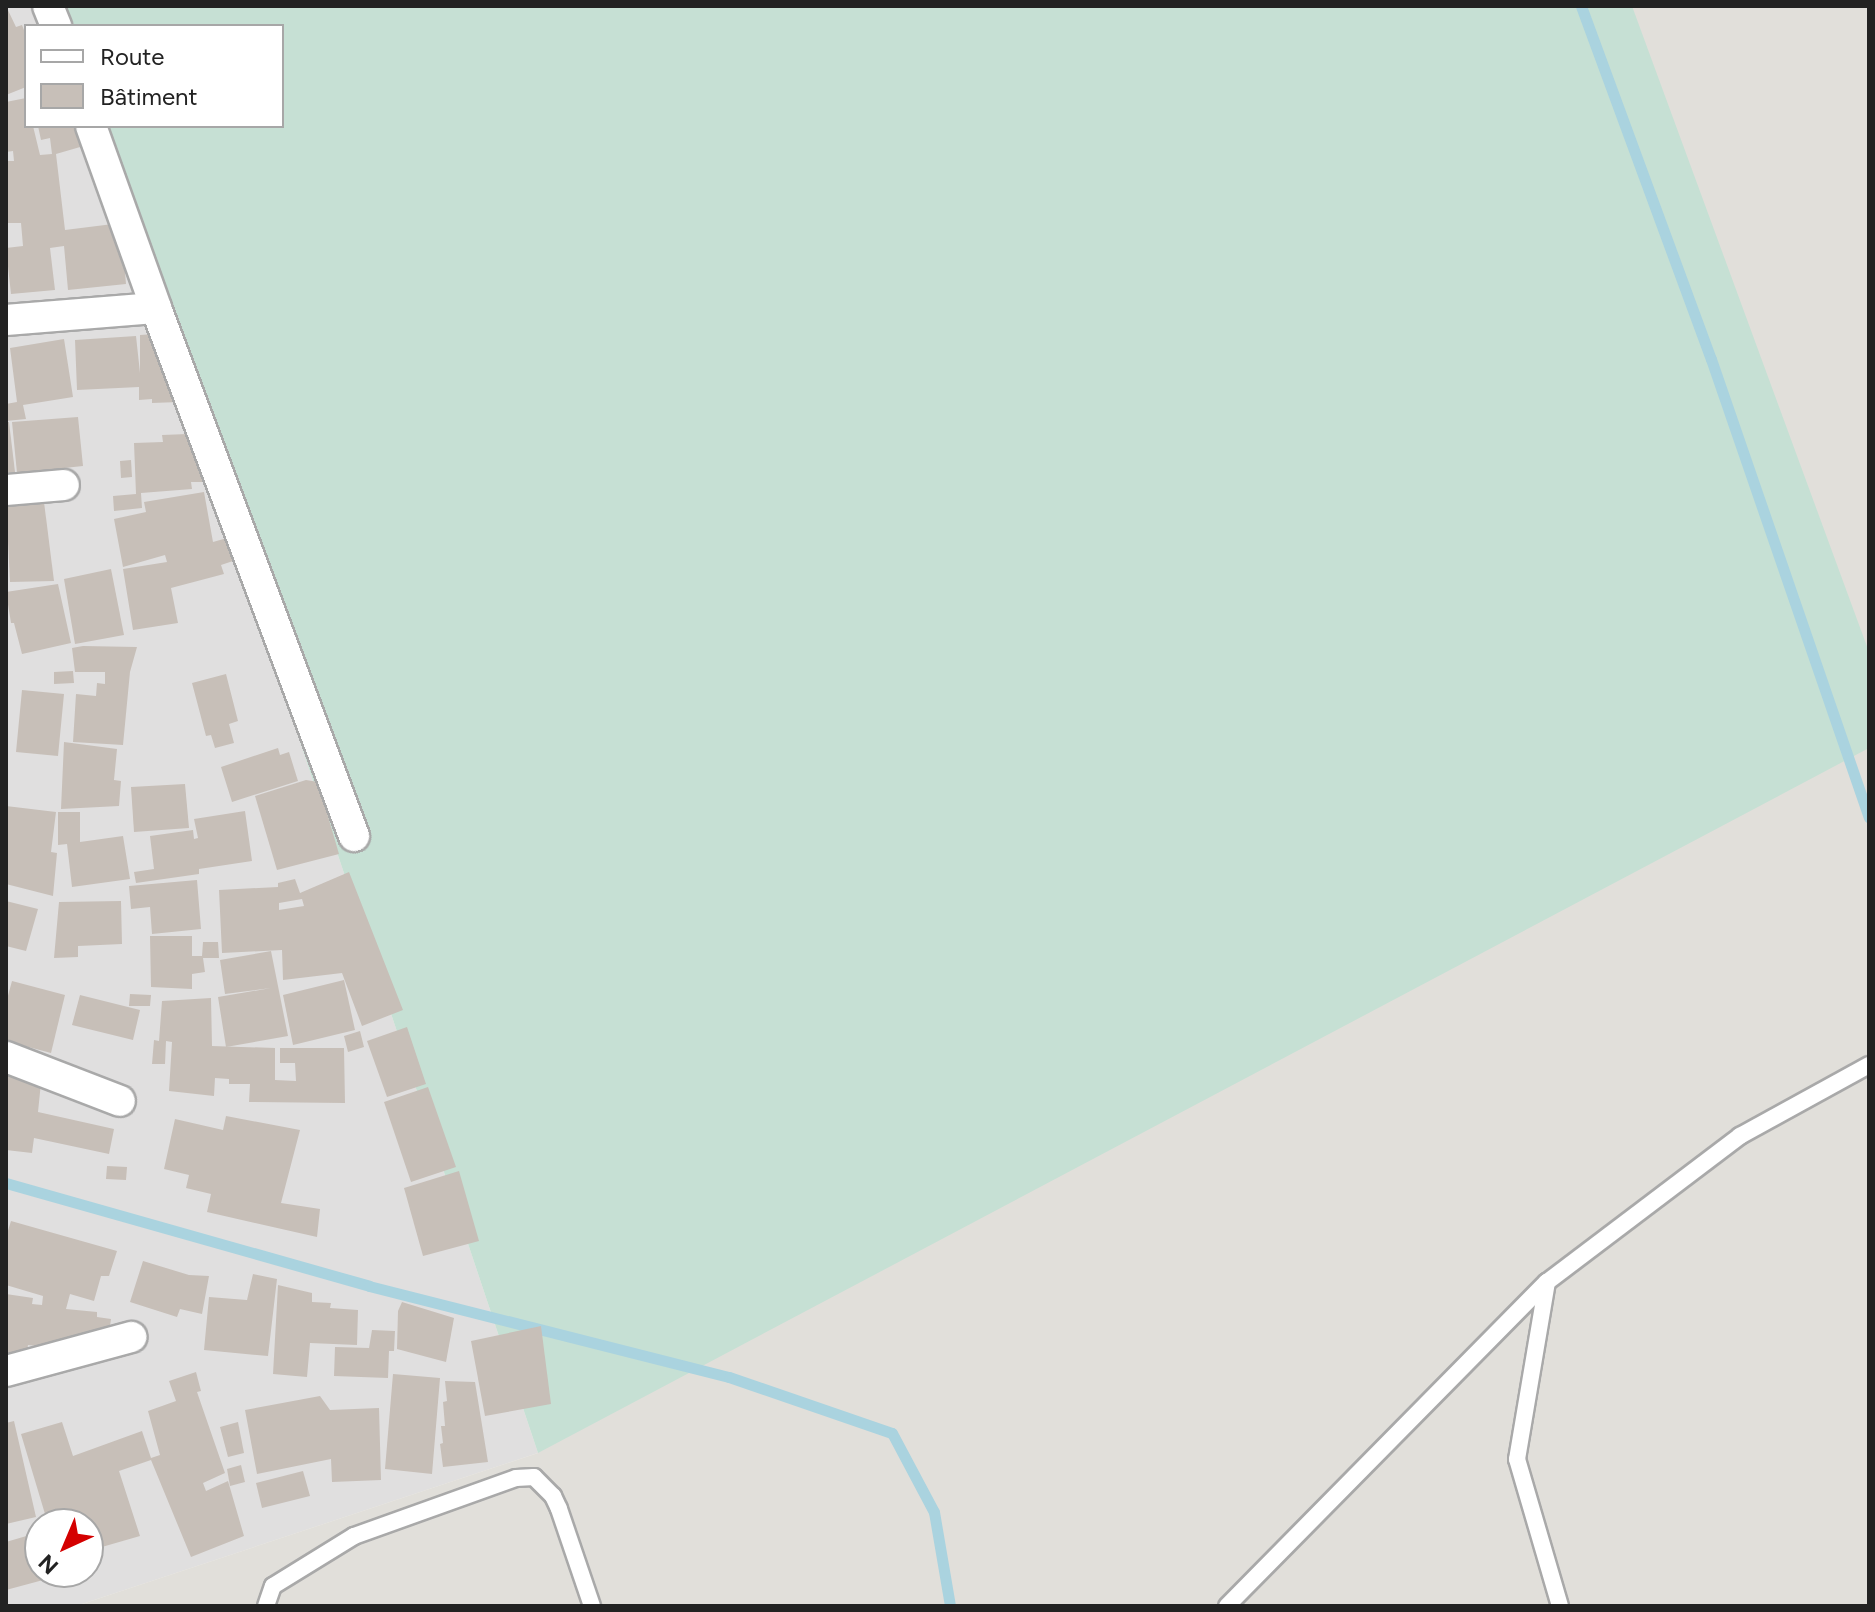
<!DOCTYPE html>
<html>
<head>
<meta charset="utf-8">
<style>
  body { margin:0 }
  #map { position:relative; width:1875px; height:1612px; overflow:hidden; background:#f2efe9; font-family:Figtree,sans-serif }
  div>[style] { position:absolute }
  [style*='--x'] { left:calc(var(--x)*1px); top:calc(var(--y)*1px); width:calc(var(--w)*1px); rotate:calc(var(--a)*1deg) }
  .residential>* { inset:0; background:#e0dfdf }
  .airport>* { inset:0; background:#e1dfda }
  .wetland>* { inset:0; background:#c6e0d4 }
  .stream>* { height:11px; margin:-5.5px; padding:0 5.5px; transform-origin:5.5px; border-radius:5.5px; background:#aad3df }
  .building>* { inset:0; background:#c7bfb8 }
  .roads { filter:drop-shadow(2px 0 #a9a9a9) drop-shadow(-2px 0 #a9a9a9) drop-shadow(0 2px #a9a9a9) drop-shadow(0 -2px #a9a9a9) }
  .lane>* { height:16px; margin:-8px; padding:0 8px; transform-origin:8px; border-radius:8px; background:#fff }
  .street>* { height:30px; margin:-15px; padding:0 15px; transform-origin:15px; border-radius:15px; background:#fff }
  span { translate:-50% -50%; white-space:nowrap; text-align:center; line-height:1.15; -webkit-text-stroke:8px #fff; paint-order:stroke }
  .frame { position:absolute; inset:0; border:8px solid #222; pointer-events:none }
  .legend { position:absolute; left:24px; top:24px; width:260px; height:104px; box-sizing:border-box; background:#fff; border:2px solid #a7a7a7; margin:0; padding:10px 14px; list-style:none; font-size:24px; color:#222 }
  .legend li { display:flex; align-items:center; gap:16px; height:40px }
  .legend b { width:40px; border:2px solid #a7a7a7 }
  .north { position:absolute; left:24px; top:1508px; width:80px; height:80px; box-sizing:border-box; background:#fff; border:2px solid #a7a7a7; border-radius:50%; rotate:224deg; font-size:22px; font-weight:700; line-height:32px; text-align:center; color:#222 }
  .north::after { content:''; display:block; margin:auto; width:28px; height:36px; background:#d40000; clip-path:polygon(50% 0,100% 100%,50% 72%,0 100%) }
</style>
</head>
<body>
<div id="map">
  <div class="residential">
    <div style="clip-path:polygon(evenodd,6px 6px,54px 6px,60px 26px,26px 26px,26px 126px,94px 126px,538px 1453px,76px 1606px,6px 1606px,6px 6px,40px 1524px,88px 1524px,88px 1572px,40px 1572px,40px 1524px)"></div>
  </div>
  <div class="airport">
    <div style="clip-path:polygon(72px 6px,1869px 6px,1869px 1606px,76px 1606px,538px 1453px,581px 1312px,282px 126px,282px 26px)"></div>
  </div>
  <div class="wetland">
    <div style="clip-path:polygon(54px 6px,1632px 6px,1869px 652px,1869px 748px,538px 1453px,94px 126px,282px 126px,282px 26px,60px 26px)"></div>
  </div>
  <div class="stream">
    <div style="--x:1581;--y:6;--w:376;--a:69.8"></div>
    <div style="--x:1711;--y:359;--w:485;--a:71"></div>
    <div style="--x:6;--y:1183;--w:377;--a:15.8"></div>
    <div style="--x:369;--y:1286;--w:371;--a:14.2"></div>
    <div style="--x:729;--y:1377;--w:172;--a:19"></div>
    <div style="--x:892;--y:1433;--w:89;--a:62"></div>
    <div style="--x:934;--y:1512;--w:95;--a:80.3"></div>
  </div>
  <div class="building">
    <div style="clip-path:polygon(6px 6px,16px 27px,22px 25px,26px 35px,26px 87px,6px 95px)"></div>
    <div style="clip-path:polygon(26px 98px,26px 126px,33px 126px,40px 155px,52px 154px,50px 138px,41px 140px,38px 126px,82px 126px,87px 145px,56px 154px,65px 230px,121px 223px,126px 284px,68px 290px,64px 246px,50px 248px,55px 290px,11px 294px,6px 248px,23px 246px,21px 223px,6px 223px,6px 161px,14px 161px,13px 151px,6px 152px,6px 102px)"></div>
    <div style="clip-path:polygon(155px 334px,179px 402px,152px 403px,152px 399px,139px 400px,139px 387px,77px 390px,75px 340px,136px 336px,140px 373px,140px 335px)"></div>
    <div style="clip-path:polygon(64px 339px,73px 397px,23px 405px,26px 419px,6px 421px,6px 404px,17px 402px,10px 348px)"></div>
    <div style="clip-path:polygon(78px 417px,83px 466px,17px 473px,12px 422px)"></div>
    <div style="clip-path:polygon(6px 422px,9px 422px,15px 472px,6px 473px)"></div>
    <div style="clip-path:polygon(188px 434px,188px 441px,203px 440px,208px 482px,191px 482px,192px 489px,141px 493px,142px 508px,114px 511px,113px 496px,136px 494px,134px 443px,163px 442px,162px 435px)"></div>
    <div style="clip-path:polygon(131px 460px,132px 477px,121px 478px,120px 461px)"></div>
    <div style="clip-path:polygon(204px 492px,213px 542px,227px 538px,233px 561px,221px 565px,224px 574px,171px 588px,178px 623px,133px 630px,123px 569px,167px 562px,165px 555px,123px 567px,114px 519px,146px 512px,144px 502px)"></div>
    <div style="clip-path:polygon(43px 494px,54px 581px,10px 582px,6px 500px)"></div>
    <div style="clip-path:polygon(111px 569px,124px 635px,75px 644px,64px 579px)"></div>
    <div style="clip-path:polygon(58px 584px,71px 643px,22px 654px,14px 623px,11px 623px,6px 592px)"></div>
    <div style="clip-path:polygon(83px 646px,137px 647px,130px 672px,123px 745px,73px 742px,76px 694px,96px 696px,97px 683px,105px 684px,105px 672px,75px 672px,72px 648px)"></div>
    <div style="clip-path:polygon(73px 671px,74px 683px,54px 684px,54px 672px)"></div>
    <div style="clip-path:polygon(226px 674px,238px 721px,229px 724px,234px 743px,215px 748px,211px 735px,206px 736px,192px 683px)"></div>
    <div style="clip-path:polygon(22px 690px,64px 694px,58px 756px,16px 752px)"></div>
    <div style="clip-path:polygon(64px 742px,117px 749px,114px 780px,121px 781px,119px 806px,61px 809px)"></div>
    <div style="clip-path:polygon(278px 748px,280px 755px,289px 752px,298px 781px,232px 802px,221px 767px)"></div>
    <div style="clip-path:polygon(306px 780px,318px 782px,339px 854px,277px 870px,255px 796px)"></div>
    <div style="clip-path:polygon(185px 784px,189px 828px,134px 832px,131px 787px)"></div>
    <div style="clip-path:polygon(6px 806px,56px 812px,51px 852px,57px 853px,53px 896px,6px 884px)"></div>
    <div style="clip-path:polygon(245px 811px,252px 861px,199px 869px,199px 874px,136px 883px,134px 872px,154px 869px,150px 836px,193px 830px,194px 839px,198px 838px,194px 819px)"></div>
    <div style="clip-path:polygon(58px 812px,80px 812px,80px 842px,123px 836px,130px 879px,72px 887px,67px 844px,58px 845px)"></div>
    <div style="clip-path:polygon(evenodd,349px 872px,403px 1010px,362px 1026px,342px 973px,283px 980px,282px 950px,222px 953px,219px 890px,278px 887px,278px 883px,295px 879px,300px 893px,349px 872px,302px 899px,304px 906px,279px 910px,279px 903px,302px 899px)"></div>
    <div style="clip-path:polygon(197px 880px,201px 929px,152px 934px,150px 907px,131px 909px,129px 886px)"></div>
    <div style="clip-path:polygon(6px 901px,38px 909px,26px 951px,6px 946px)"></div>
    <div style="clip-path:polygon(121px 901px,122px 944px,78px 946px,78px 957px,54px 958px,59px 902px)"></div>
    <div style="clip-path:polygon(150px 936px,192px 936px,192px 956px,202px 956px,203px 942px,218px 942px,219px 958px,203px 958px,205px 972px,192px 974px,192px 989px,151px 987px)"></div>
    <div style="clip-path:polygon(271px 951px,288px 1036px,226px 1047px,218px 997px,271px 988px,225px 994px,220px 960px)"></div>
    <div style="clip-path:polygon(344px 980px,355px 1030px,293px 1045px,283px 995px)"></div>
    <div style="clip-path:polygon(12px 981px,65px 995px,51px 1053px,6px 1041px,6px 1003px)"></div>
    <div style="clip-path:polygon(130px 994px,151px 995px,150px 1006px,129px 1006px)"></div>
    <div style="clip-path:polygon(80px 995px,140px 1010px,133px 1040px,72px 1025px)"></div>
    <div style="clip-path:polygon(211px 998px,212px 1046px,275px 1048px,275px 1080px,296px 1081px,295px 1063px,280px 1063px,280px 1048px,344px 1048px,345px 1103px,249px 1102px,250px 1084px,229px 1084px,229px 1079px,215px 1078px,214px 1096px,169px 1091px,172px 1042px,166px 1041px,165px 1064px,152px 1064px,154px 1040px,159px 1041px,162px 1001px)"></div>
    <div style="clip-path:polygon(407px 1027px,426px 1084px,387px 1097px,367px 1041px)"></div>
    <div style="clip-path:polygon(360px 1031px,364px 1047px,348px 1052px,344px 1036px)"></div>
    <div style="clip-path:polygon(6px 1062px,42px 1073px,38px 1112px,114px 1129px,109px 1154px,34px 1138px,32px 1153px,6px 1150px)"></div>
    <div style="clip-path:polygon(428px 1087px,456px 1167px,411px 1182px,384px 1102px)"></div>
    <div style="clip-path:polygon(226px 1116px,300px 1130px,281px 1203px,320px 1209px,317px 1237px,207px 1212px,211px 1194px,186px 1188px,189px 1175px,164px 1169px,175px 1119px,223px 1130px)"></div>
    <div style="clip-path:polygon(107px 1166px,127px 1167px,126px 1180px,106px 1179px)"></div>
    <div style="clip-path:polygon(459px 1171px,479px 1241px,423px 1256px,404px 1188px)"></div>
    <div style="clip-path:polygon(11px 1221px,117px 1251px,109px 1276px,101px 1276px,94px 1301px,70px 1294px,66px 1309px,97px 1312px,97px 1317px,111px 1319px,108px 1340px,93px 1352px,28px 1345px,25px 1365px,6px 1362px,6px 1294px,33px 1298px,32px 1304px,42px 1305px,43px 1296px,6px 1285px,6px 1237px)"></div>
    <div style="clip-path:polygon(143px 1261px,189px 1275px,209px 1276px,202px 1314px,180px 1309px,177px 1317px,130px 1302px)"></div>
    <div style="clip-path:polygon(253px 1274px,277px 1279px,268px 1356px,204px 1350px,209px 1297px,247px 1300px)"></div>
    <div style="clip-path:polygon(278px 1285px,312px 1293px,312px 1302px,331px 1303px,330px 1308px,358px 1310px,357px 1345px,310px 1343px,307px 1377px,273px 1374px)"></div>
    <div style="clip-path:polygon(402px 1302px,454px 1318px,446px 1362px,397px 1349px,398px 1311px)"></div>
    <div style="clip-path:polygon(541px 1326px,551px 1404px,485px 1416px,471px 1341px)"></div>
    <div style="clip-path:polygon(372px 1330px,395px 1331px,394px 1351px,389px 1351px,388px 1378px,334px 1376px,335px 1347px,369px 1348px)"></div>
    <div style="clip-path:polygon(196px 1372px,201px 1391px,197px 1392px,225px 1473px,203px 1483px,206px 1491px,228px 1481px,244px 1536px,191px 1557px,151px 1460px,119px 1471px,140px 1536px,88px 1551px,88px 1524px,48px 1524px,21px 1434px,62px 1422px,73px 1456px,142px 1431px,151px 1458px,160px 1455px,148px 1411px,176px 1401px,169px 1381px)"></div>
    <div style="clip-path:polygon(393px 1374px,440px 1378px,432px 1474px,385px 1469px)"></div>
    <div style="clip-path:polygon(445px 1381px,475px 1382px,488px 1462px,443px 1467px,440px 1444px,443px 1443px,441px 1426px,445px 1426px,443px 1402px,447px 1401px)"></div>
    <div style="clip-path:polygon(320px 1396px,330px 1410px,379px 1408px,381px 1480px,332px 1482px,331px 1459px,257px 1474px,245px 1410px)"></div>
    <div style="clip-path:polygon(14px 1421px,36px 1517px,6px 1524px,6px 1423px)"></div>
    <div style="clip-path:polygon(238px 1422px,244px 1453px,228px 1457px,220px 1427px)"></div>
    <div style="clip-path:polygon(241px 1465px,245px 1482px,230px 1486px,227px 1469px)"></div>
    <div style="clip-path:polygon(303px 1471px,310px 1496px,262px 1508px,256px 1483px)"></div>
    <div style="clip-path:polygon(40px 1532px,40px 1572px,57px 1572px,58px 1576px,6px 1590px,6px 1542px)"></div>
  </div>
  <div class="roads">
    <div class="lane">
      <div style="--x:1547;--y:1282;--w:180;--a:99.6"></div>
      <div style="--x:1517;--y:1459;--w:153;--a:73.7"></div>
      <div style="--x:266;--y:1606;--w:21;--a:-71"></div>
      <div style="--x:273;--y:1586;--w:95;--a:-31.7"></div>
      <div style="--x:354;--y:1536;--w:172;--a:-19.7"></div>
      <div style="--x:516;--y:1478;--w:18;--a:-3"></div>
      <div style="--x:534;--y:1477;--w:27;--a:45"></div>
      <div style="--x:553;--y:1496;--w:14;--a:65"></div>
      <div style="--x:559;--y:1509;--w:102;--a:71.2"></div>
      <div style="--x:1227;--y:1606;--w:455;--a:-45.4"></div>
      <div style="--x:1547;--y:1282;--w:242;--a:-37.1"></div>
      <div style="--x:1740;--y:1136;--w:147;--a:-28.8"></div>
    </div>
    <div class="street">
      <div style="--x:48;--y:6;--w:22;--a:68"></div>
      <div style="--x:91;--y:126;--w:193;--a:70.3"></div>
      <div style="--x:6;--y:320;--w:150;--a:-4.6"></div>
      <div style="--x:156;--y:308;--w:564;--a:69.44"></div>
      <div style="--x:6;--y:490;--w:58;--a:-4.9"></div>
      <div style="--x:6;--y:1057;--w:122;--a:21.1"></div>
      <div style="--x:6;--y:1371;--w:130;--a:-15.2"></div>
    </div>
  </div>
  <div class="frame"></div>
  <ul class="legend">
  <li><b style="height:10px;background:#fff"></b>Route</li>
  <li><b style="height:22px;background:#c7bfb8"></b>Bâtiment</li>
  </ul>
  <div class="north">N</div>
</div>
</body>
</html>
